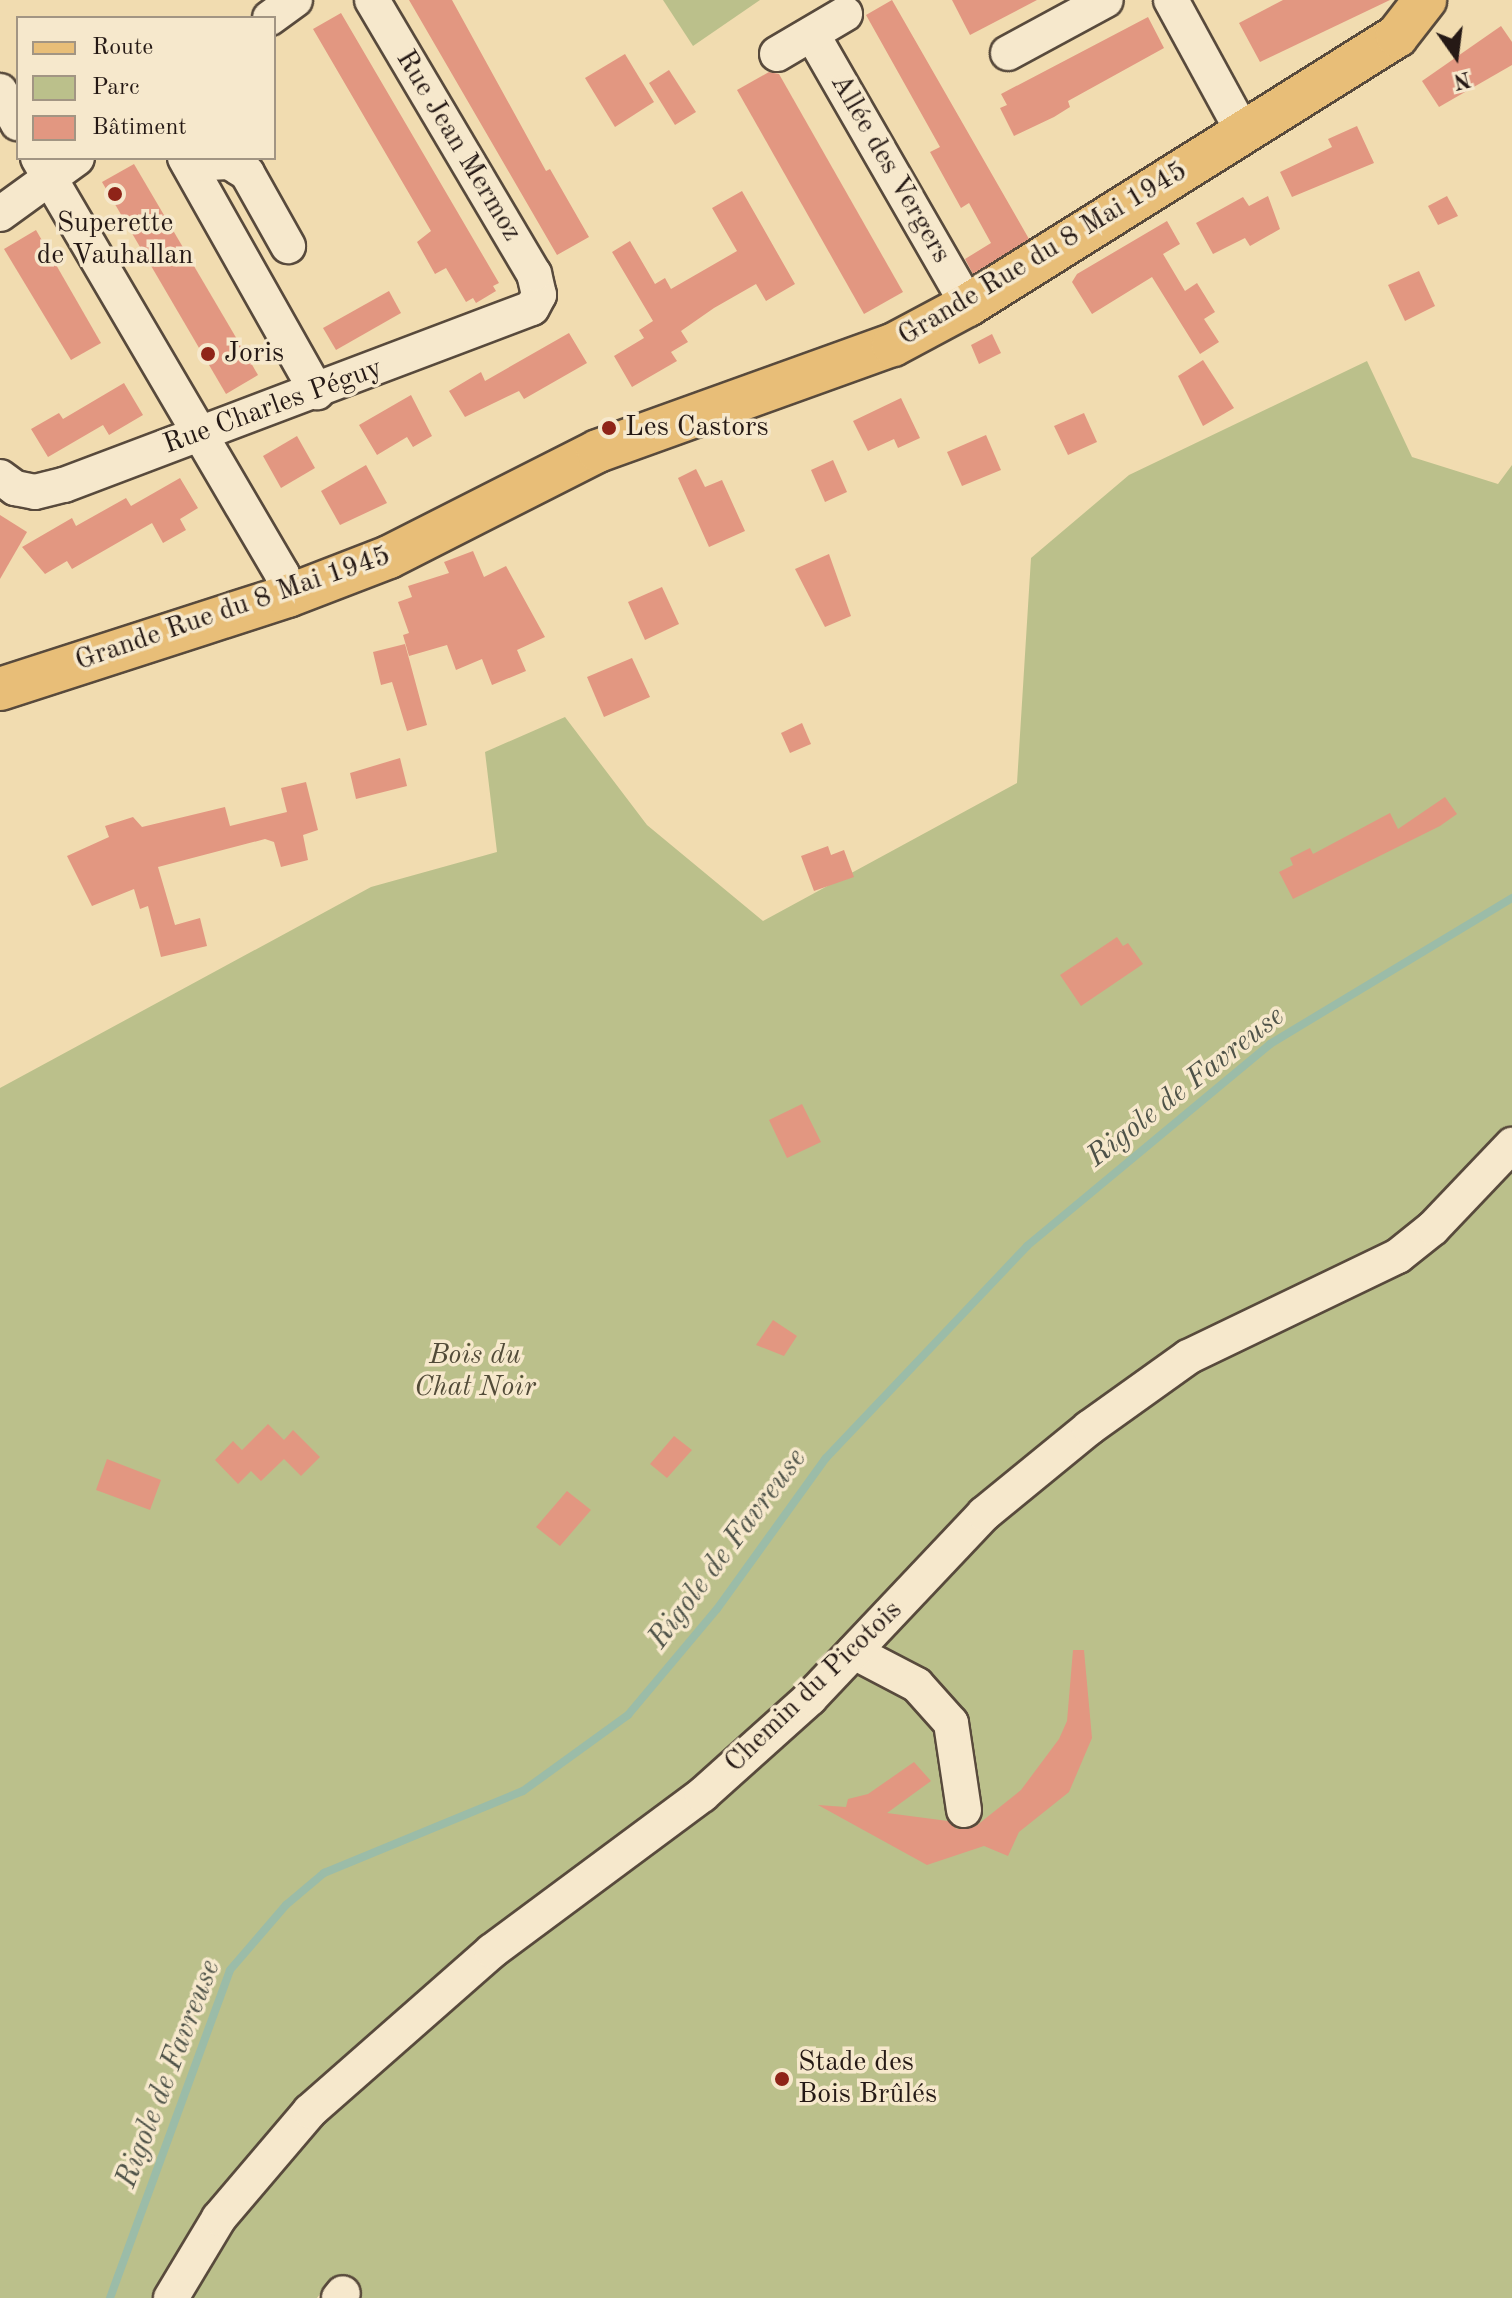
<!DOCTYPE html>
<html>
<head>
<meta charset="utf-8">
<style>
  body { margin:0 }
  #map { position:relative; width:1512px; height:2298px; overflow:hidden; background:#f1dcb0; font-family:"Old Standard TT",serif }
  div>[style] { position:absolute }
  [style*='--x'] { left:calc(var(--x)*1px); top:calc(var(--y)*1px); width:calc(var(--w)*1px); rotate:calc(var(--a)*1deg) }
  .green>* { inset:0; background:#bbc08b }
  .stream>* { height:8px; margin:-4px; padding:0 4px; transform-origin:4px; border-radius:4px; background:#9bbca8 }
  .building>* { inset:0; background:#e29781 }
  .roads { filter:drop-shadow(2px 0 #584a3c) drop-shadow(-2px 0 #584a3c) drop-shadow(0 2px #584a3c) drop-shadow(0 -2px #584a3c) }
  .minor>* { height:34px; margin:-17px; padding:0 17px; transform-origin:17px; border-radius:17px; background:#f6e8cc }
  .major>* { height:42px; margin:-21px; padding:0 21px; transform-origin:21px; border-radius:21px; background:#e8be78 }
  .dots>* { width:22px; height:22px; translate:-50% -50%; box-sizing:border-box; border:4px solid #f6e8cc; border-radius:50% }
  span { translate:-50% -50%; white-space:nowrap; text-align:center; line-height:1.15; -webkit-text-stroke:7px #f6e8cc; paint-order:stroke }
  .street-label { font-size:28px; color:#251915 }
  .poi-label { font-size:28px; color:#251915 }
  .left { translate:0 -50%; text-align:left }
  .park-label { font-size:28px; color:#524b38; font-style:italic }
  .water-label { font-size:30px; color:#4e5248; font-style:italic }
  .legend { position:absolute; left:16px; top:16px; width:260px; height:144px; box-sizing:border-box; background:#f6e8cc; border:2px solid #a29583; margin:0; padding:10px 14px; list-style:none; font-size:24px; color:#251915 }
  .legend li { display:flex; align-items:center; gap:16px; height:40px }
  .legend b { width:40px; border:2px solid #a29583 }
  .north { position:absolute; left:1416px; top:16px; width:80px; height:80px; -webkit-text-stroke:6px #f6e8cc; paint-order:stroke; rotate:166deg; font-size:22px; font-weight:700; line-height:32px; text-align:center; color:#251915 }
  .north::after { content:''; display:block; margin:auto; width:28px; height:36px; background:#251915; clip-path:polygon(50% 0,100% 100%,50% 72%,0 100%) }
</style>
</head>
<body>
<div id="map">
  <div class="green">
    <div style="clip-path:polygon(663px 0,760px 0,693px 46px)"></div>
    <div style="clip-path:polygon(1367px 361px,1412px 457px,1498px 484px,1512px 465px,1512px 2298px,339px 2298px,328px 2284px,317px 2298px,0 2298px,0 1088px,371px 887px,497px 852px,485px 752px,565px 717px,647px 825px,763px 921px,1017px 783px,1031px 558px,1129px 475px)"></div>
  </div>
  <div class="stream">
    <div style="--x:110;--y:2298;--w:349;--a:-69.9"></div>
    <div style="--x:230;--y:1970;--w:86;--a:-49.3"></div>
    <div style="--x:286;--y:1905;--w:50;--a:-40.1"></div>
    <div style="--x:324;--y:1873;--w:215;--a:-22.4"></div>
    <div style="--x:523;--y:1791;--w:130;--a:-35.9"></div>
    <div style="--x:628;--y:1715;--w:138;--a:-50"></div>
    <div style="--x:717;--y:1609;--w:186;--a:-54.2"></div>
    <div style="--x:826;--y:1458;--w:292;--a:-46.5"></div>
    <div style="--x:1027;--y:1246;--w:316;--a:-39.7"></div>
    <div style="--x:1270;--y:1044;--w:283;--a:-31.1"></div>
  </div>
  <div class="building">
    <div style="clip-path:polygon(409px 0,452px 0,546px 171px,550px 169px,589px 237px,557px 255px)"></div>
    <div style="clip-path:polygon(892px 0,1029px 239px,973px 274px,965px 259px,991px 243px,969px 203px,961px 208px,930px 152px,940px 147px,866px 15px)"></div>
    <div style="clip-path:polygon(952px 0,1037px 0,970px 35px)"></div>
    <div style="clip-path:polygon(1283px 0,1390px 0,1260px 62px,1239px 23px)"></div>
    <div style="clip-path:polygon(341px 13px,499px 283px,493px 286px,496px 291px,476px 303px,473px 298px,466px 302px,446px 268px,435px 274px,417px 242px,431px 231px,313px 29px)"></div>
    <div style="clip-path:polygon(1148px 17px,1164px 48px,1068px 101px,1070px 107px,1054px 117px,1014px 136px,1000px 108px,1007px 105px,1001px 94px)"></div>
    <div style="clip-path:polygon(1501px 26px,1512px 42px,1512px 65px,1439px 107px,1422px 81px)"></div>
    <div style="clip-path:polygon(625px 54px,654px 102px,615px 127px,585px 78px)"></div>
    <div style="clip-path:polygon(669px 70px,696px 112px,675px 125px,649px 83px)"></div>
    <div style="clip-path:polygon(769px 72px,779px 74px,903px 292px,864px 314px,737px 90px)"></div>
    <div style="clip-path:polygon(1357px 126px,1374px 163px,1292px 197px,1280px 172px,1332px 147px,1328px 139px)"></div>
    <div style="clip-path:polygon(134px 164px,258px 375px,226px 394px,102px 182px)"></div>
    <div style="clip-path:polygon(742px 191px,795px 284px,766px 301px,756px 284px,714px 308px,681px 331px,688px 342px,671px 352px,677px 361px,632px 387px,614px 356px,644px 338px,639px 330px,653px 321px,612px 252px,630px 241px,655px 284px,665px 278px,671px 289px,737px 251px,712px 208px)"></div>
    <div style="clip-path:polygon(1268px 196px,1280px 229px,1250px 246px,1245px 238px,1213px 254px,1196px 223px,1243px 197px,1249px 206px)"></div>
    <div style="clip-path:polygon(1447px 196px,1458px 216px,1438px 225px,1428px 206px)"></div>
    <div style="clip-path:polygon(1167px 221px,1180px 244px,1163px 254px,1185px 291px,1197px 283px,1215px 312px,1204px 319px,1219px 342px,1200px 354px,1152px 277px,1092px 314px,1072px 282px,1077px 274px)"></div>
    <div style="clip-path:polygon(36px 230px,101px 343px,71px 360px,4px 249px)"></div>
    <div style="clip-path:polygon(1419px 271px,1435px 306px,1405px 321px,1388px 285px)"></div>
    <div style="clip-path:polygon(389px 291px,401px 313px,336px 350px,323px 328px)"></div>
    <div style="clip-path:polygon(569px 333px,587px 363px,524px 399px,519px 391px,465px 417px,449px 391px,481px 372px,485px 381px)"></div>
    <div style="clip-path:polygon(992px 334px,1001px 353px,979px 364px,971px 345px)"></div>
    <div style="clip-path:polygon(1203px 360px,1234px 408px,1203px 426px,1178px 376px)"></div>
    <div style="clip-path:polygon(124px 383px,143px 415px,109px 435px,103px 425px,48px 457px,31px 429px,59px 413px,63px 419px)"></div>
    <div style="clip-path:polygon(411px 395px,432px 436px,413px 447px,407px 437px,377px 455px,359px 425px)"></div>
    <div style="clip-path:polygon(901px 398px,920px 438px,898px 448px,894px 439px,868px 451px,853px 421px)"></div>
    <div style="clip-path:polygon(1084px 413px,1097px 442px,1068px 455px,1054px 426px)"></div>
    <div style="clip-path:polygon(986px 435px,1001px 470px,962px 486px,947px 452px)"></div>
    <div style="clip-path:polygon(297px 436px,315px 468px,281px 488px,263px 456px)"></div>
    <div style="clip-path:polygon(833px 460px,847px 492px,825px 502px,811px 470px)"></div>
    <div style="clip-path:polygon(366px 465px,387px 503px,340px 525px,321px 491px)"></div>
    <div style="clip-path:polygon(696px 469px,705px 487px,722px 480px,745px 531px,709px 547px,678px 478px)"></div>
    <div style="clip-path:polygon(180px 478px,198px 508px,180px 519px,186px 530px,163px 543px,152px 523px,72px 569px,67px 561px,45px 574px,22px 547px,72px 518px,76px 526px,126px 498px,131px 506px)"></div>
    <div style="clip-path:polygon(0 515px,27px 532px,0 579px)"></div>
    <div style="clip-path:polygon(473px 551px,484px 577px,506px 566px,545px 637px,517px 650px,526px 671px,492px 685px,482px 659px,456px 670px,447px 645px,409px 656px,403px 635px,409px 633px,398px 602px,412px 597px,408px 586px,449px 573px,444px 562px)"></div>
    <div style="clip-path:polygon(829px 554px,851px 616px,825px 627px,795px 569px)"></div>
    <div style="clip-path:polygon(662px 587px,679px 624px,645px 640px,628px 602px)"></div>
    <div style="clip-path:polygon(405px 644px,427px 725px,407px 731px,392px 682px,381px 685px,373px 652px)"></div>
    <div style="clip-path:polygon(632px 658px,650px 697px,604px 717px,587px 677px)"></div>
    <div style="clip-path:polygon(802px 723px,811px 744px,790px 753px,781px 733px)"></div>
    <div style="clip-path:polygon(400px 758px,407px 786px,356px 799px,350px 773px)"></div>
    <div style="clip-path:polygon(306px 782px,318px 830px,303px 835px,308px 860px,281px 867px,274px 842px,265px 839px,158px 867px,175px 925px,200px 918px,207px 946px,161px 957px,148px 906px,140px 909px,134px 889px,92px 906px,67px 856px,109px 837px,105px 826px,133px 817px,142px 827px,225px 807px,230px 826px,287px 812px,281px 788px)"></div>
    <div style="clip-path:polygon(1445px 797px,1457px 814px,1440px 826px,1293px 899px,1279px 872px,1293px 865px,1290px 858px,1310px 848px,1313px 854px,1390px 813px,1398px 829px)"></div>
    <div style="clip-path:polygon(828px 846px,831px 855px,844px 850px,854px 877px,814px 891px,801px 856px)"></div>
    <div style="clip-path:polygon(1117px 937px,1123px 946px,1128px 943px,1143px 964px,1081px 1006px,1060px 975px)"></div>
    <div style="clip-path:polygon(802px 1104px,821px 1142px,787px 1158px,769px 1120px)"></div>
    <div style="clip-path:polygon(773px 1320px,797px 1336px,784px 1356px,756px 1345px)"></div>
    <div style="clip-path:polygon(268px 1424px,284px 1440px,293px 1430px,320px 1457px,301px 1476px,284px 1459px,261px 1481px,251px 1471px,238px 1484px,215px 1460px,233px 1441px,242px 1450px)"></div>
    <div style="clip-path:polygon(674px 1436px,692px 1450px,667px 1478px,650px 1464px)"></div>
    <div style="clip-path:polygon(107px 1459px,161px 1480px,150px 1510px,96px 1490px)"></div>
    <div style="clip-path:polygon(567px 1491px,591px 1510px,560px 1546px,536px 1527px)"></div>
    <div style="clip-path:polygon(1073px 1650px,1084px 1650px,1092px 1738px,1069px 1792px,1019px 1832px,1008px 1856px,984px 1846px,927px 1865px,818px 1805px,846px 1807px,848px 1799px,868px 1794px,914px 1762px,931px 1781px,887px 1813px,948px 1821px,957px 1829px,976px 1826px,1021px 1790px,1059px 1739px,1067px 1721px)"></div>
  </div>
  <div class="roads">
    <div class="minor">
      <div style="--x:1171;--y:0;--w:150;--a:61.4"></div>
      <div style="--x:270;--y:18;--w:31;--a:-36"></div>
      <div style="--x:812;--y:34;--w:313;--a:60.1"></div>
      <div style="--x:1008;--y:53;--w:111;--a:-28.4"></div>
      <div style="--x:777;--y:54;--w:79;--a:-30.5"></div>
      <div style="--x:0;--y:91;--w:37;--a:61"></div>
      <div style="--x:38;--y:158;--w:482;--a:59.6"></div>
      <div style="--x:282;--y:574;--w:23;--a:75"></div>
      <div style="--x:185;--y:158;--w:269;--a:60.6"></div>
      <div style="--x:189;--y:164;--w:40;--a:-2.9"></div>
      <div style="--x:229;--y:162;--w:21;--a:31"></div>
      <div style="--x:247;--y:173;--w:84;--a:60.7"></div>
      <div style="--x:0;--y:214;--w:95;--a:-36"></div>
      <div style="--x:0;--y:477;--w:19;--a:36"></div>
      <div style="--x:15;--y:488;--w:20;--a:11"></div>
      <div style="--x:35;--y:492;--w:30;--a:-14"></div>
      <div style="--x:64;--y:485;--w:500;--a:-20.72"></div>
      <div style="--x:532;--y:308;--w:15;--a:-62"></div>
      <div style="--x:539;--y:295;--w:22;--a:-103"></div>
      <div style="--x:534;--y:274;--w:318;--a:-120.6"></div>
      <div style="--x:854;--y:1652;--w:71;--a:27.6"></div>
      <div style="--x:917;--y:1685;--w:51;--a:48.2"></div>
      <div style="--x:951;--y:1723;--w:88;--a:81.5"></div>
      <div style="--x:171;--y:2298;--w:93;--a:-59"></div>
      <div style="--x:219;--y:2218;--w:140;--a:-49.6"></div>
      <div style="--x:310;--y:2111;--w:242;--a:-41.3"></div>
      <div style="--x:492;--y:1951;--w:262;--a:-36.6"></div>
      <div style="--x:702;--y:1795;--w:145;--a:-41.9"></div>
      <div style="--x:810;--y:1698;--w:253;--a:-46.6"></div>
      <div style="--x:984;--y:1514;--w:136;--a:-39.3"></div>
      <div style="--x:1089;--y:1428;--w:122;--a:-35.6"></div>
      <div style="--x:1188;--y:1357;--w:233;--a:-25.7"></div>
      <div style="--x:1398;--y:1256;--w:45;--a:-38.7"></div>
      <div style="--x:1433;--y:1228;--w:115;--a:-46.4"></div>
      <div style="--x:339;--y:2298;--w:6;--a:-51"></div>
    </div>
    <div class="major">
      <div style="--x:0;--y:689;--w:303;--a:-17.9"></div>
      <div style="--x:288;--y:596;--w:108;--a:-21.1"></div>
      <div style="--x:389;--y:557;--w:234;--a:-26.9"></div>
      <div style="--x:598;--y:451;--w:313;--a:-19.8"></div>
      <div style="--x:893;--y:345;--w:85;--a:-28.1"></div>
      <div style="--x:968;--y:305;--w:506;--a:-32.09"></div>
      <div style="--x:1397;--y:36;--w:46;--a:-52.1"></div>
    </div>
  </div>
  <div class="dots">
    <div style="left:115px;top:194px;background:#8f2418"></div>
    <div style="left:208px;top:354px;background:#8f2418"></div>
    <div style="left:609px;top:428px;background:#8f2418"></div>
    <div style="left:782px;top:2079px;background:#8f2418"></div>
  </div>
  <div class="street-label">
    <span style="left:458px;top:146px;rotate:59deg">Rue Jean Mermoz</span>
    <span style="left:890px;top:169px;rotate:60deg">Allée des Vergers</span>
    <span style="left:1043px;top:254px;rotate:-31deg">Grande Rue du 8 Mai 1945</span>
    <span style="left:273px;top:407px;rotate:-20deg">Rue Charles Péguy</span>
    <span style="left:233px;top:609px;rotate:-19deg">Grande Rue du 8 Mai 1945</span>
    <span style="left:814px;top:1687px;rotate:-44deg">Chemin du Picotois</span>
  </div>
  <div class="poi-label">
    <span style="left:115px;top:240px">Superette<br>de Vauhallan</span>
    <span class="left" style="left:224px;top:354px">Joris</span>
    <span class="left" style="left:625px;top:428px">Les Castors</span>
    <span class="left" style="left:798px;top:2079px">Stade des<br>Bois Brûlés</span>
  </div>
  <div class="park-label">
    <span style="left:475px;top:1372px">Bois du<br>Chat Noir</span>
  </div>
  <div class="water-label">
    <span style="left:1186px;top:1087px;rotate:-38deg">Rigole de Favreuse</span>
    <span style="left:728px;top:1549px;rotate:-53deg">Rigole de Favreuse</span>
    <span style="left:169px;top:2074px;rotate:-69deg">Rigole de Favreuse</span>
  </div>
  <ul class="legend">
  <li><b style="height:10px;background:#e8be78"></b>Route</li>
  <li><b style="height:22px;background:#bbc08b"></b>Parc</li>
  <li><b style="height:22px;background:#e29781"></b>Bâtiment</li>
  </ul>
  <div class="north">N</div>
</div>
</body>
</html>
